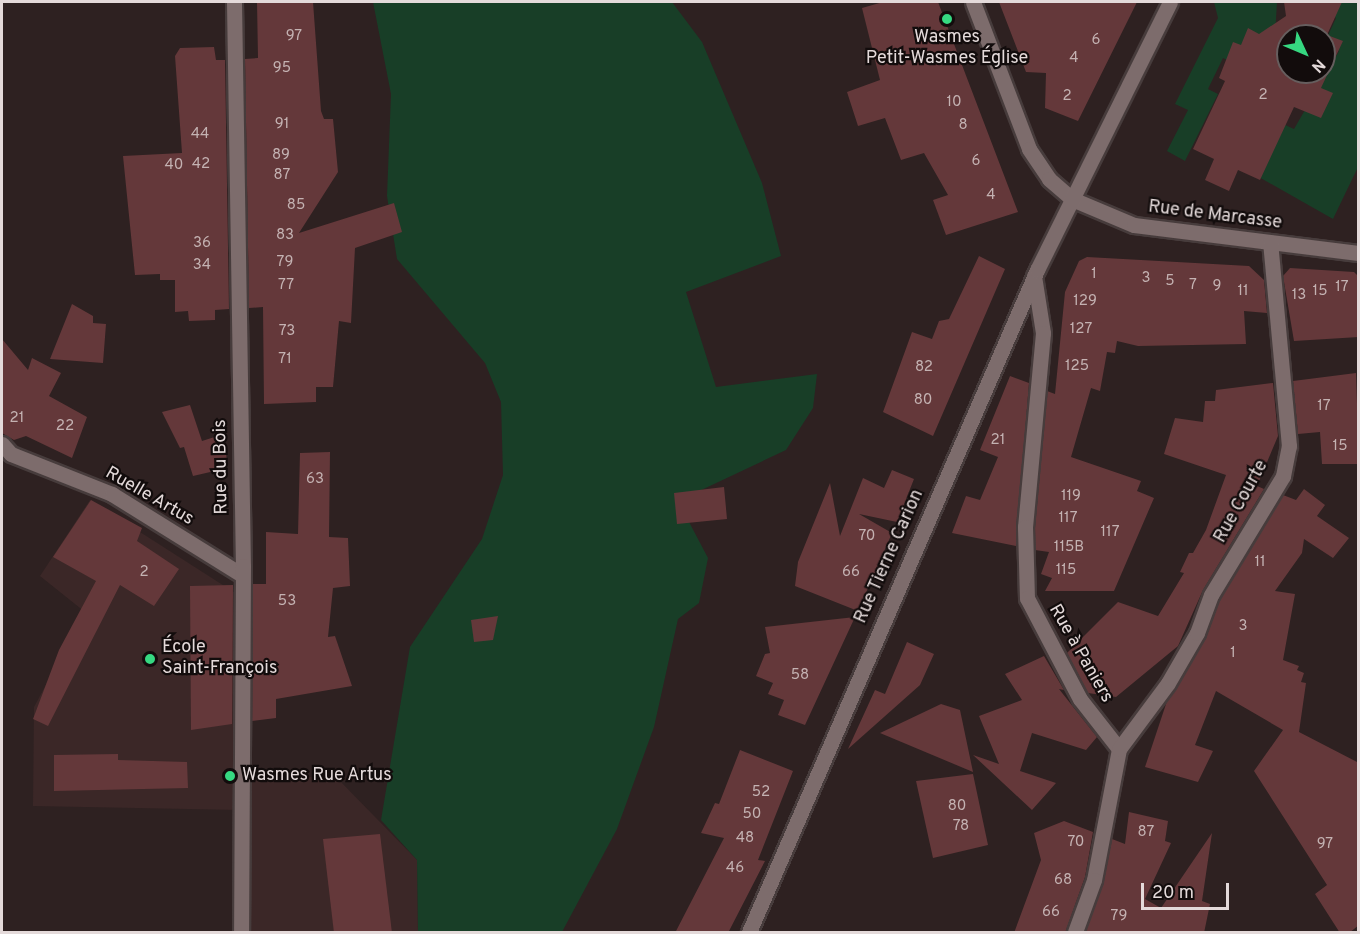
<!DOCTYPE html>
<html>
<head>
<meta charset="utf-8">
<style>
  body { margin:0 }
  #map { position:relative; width:1360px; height:934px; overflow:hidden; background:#2e2121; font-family:Overpass,sans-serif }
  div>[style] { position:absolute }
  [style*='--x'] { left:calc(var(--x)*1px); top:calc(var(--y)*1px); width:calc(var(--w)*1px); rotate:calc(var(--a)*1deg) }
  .built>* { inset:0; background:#3b2727 }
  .green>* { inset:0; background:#183e27 }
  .building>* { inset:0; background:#64383a }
  .roads { filter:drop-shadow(2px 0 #473c3c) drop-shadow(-2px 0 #473c3c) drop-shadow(0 2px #473c3c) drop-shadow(0 -2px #473c3c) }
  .lane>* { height:15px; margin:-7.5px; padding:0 7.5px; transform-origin:7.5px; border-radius:7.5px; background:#7d6c6c }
  .street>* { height:15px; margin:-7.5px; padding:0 7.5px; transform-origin:7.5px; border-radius:7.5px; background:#7d6c6c }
  .secondary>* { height:15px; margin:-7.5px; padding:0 7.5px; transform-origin:7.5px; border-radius:7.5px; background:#7d6c6c }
  .dots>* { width:16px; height:16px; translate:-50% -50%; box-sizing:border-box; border:3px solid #120c0c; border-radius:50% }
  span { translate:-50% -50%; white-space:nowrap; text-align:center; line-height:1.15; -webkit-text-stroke:4.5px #120c0c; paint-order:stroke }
  .number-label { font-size:15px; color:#c4b2b2 }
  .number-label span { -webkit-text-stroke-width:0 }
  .poi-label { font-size:18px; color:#e4dada }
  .left { translate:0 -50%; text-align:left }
  .street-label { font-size:18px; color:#e4dada }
  .frame { position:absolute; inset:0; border:3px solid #e4dada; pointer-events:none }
  .north { position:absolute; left:1276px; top:24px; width:60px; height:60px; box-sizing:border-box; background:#120c0c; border:2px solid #665e5e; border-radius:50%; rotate:134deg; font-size:16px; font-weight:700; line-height:24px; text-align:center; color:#e4dada }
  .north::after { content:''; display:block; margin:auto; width:21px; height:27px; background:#36d881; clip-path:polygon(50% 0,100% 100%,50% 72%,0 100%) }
  .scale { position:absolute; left:1141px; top:883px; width:88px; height:27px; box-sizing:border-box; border:3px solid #e4dada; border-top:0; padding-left:8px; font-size:18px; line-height:21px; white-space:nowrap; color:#e4dada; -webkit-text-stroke:4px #120c0c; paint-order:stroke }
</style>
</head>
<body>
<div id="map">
  <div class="built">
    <div style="clip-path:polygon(90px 500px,240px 596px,241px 772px,338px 779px,417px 860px,418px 932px,241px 932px,240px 810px,33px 806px,34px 707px,85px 612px,40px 576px)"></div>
  </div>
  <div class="green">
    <div style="clip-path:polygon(373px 2px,672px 2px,702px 42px,762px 183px,781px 256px,686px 292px,716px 387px,817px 374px,813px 408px,786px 450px,678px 501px,708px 558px,699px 603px,678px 619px,654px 727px,617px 829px,562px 932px,418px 932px,417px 860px,381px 820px,410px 647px,482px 539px,503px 475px,501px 402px,485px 363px,397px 259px,387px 196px,391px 94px)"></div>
    <div style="clip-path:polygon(1214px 2px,1277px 2px,1275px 36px,1245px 69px,1223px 58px,1208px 89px,1218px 94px,1185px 161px,1167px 151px,1188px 110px,1175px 104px,1218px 18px)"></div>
    <div style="clip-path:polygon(1307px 2px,1358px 2px,1358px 167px,1333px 219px,1257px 176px,1283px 124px,1294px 129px,1339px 51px,1325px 42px,1336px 18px)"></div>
  </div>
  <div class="building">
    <div style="clip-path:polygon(257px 2px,313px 2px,321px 111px,324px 119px,333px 119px,338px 172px,299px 233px,394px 203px,402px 232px,355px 248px,351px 323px,339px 321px,333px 387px,316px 387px,316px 402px,264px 404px,263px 307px,249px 308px,245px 59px,258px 58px)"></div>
    <div style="clip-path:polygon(883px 2px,938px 2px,1018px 212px,946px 235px,933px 200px,948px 195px,924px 153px,901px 160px,885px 118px,858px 126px,847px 92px,880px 80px,862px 8px)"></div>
    <div style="clip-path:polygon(999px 2px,1137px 2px,1078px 121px,1045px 108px,1046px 73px,1026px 72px)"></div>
    <div style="clip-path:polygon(evenodd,1284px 2px,1342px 2px,1327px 35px,1343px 41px,1321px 88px,1333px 93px,1321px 118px,1294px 107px,1260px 180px,1238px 170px,1229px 191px,1205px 180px,1214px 159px,1193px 149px,1225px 81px,1219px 78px,1233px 42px,1241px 45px,1248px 28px,1259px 34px,1286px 16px,1284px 2px,1288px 36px,1324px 36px,1324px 72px,1288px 72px,1288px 36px)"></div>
    <div style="clip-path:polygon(214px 47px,216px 60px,225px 60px,229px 309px,215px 310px,215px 320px,189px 321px,188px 311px,175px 312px,175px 280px,160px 280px,160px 274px,135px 275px,123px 156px,182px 153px,175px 56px,180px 48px)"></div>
    <div style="clip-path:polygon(979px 256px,1005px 269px,933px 436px,883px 412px,912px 332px,932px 339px,939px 321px,949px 319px)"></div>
    <div style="clip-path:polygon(1087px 257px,1249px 266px,1264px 280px,1267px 313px,1244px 311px,1246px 344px,1138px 346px,1117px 341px,1115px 353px,1107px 352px,1100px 391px,1091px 388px,1071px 457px,1141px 481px,1137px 491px,1154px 498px,1114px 591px,1045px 591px,1052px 578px,1041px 574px,1049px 552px,1035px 550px,1035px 527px,1047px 391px,1055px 394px,1065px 292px,1079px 261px)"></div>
    <div style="clip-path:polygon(1290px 268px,1354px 272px,1359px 277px,1359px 337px,1294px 341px,1283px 276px)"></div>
    <div style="clip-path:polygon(72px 304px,93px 316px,93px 323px,106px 324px,103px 363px,50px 359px)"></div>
    <div style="clip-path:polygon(2px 339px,28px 370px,32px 358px,61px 373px,49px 396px,87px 417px,72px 458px,26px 436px,14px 440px,2px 433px)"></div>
    <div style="clip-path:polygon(1356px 373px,1359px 464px,1322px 464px,1320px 432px,1298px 434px,1293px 381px)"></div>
    <div style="clip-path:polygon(1010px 376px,1029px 383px,1016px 546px,952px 533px,966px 496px,980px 500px,998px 457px,980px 450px)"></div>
    <div style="clip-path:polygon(1273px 383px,1278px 436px,1257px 486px,1264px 489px,1203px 590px,1178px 646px,1116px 697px,1088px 693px,1067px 653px,1118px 602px,1158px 616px,1184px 573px,1180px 572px,1189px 553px,1193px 553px,1206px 530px,1226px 475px,1164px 454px,1175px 418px,1203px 422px,1205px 401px,1215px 401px,1216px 390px)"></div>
    <div style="clip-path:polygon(190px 405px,202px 441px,224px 434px,227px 462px,219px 470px,193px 476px,184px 447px,180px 448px,162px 412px)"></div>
    <div style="clip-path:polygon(330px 452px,329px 537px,348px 538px,350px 586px,333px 588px,328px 637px,335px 636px,352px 686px,276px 699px,276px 718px,252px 721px,253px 584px,266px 584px,266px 532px,298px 534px,300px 453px)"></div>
    <div style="clip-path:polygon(892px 470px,914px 479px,897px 522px,859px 514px,892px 533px,858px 611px,795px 586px,798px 562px,830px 483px,840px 536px,863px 478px,884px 488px)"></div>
    <div style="clip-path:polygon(724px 487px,727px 519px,677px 524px,674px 493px)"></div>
    <div style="clip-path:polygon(1304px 489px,1325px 505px,1317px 516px,1349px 538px,1333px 558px,1304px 539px,1302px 553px,1275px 591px,1295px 594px,1283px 660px,1299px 666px,1297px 670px,1304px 673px,1301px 682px,1306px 683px,1299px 732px,1359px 763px,1359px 925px,1349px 933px,1340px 933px,1315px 894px,1327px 885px,1254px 771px,1283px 730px,1216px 691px,1195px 745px,1213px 751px,1198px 782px,1145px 767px,1167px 701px,1206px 638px,1220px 599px,1283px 495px,1296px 500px)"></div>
    <div style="clip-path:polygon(91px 500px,142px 528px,137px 541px,179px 569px,154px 606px,120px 585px,48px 726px,33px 719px,59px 650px,96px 581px,53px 557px)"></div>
    <div style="clip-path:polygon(233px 585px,232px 724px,191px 730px,190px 586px)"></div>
    <div style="clip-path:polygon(498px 616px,493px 640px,474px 642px,471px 620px)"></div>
    <div style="clip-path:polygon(855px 617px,805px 725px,778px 715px,784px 700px,768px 694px,773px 683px,756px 676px,765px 654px,770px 653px,765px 627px)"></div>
    <div style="clip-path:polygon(907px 642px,934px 654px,920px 685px,848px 749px,875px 690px,885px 694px)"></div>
    <div style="clip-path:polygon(1044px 656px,1064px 690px,1059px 689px,1097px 737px,1086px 750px,1032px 733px,1020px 771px,1056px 783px,1032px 810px,973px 755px,999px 764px,979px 716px,1022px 700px,1005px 674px)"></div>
    <div style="clip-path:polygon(941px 704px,960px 710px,973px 772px,880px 733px)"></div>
    <div style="clip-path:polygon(740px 750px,793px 771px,758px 860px,765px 861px,728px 933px,675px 933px,724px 838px,701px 833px,715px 803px,719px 804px)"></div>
    <div style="clip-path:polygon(118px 754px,118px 760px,187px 762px,188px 788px,54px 791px,54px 755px)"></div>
    <div style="clip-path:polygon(973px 774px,988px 845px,933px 858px,916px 781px)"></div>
    <div style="clip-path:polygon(1129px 812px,1168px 821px,1165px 841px,1171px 843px,1145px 899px,1161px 908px,1212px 833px,1202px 901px,1210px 904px,1204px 933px,1085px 933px,1103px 883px,1112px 839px,1125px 844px)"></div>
    <div style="clip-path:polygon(1064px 821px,1093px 832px,1085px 877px,1065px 933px,1014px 933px,1041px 860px,1034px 833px)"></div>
    <div style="clip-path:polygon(380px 834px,392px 933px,334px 933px,323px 839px)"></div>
  </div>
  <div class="roads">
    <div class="lane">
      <div style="--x:2;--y:444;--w:13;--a:48"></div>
      <div style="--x:11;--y:454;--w:109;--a:21.6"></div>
      <div style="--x:112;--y:494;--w:153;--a:31.9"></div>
    </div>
    <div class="street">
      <div style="--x:234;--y:2;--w:564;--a:89.09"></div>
      <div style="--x:243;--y:566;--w:366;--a:90.3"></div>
      <div style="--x:973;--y:2;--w:157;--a:69.1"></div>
      <div style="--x:1029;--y:149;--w:36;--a:56"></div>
      <div style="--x:1049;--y:179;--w:30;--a:41"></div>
      <div style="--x:1072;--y:199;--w:67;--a:22.8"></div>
      <div style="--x:1134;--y:225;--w:226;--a:7.1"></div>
      <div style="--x:1034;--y:276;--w:58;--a:81"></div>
      <div style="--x:1043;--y:333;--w:195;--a:95.3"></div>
      <div style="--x:1025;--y:527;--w:71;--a:88.4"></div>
      <div style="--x:1027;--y:598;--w:114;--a:62.3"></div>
      <div style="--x:1080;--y:699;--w:63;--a:52"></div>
      <div style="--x:1119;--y:749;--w:133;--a:100.8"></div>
      <div style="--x:1094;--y:880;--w:55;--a:110.1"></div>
      <div style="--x:1119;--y:749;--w:82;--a:-53.4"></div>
      <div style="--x:1168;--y:683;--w:58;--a:-59.9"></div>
      <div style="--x:1197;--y:633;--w:40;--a:-69.8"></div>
      <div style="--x:1211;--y:595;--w:139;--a:-58.8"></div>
      <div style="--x:1283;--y:476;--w:31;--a:-79"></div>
      <div style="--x:1289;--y:446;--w:204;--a:-95.3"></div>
    </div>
    <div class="secondary">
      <div style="--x:749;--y:932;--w:722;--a:-66.49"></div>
      <div style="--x:1037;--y:270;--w:299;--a:-63.6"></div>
    </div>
  </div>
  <div class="dots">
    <div style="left:947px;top:19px;background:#36d881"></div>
    <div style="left:150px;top:659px;background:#36d881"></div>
    <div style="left:230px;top:776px;background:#36d881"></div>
  </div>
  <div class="number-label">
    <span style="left:294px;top:37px">97</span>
    <span style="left:1096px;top:41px">6</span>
    <span style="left:1074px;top:59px">4</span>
    <span style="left:282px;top:69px">95</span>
    <span style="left:1263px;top:96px">2</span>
    <span style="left:1067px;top:97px">2</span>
    <span style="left:954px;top:103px">10</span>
    <span style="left:282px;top:125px">91</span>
    <span style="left:963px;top:126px">8</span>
    <span style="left:200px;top:135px">44</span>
    <span style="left:281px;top:156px">89</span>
    <span style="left:976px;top:162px">6</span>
    <span style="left:201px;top:165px">42</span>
    <span style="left:174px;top:166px">40</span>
    <span style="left:282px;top:176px">87</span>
    <span style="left:991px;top:196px">4</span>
    <span style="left:296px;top:206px">85</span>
    <span style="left:285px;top:236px">83</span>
    <span style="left:202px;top:244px">36</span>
    <span style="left:285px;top:263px">79</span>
    <span style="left:202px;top:266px">34</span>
    <span style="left:1094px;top:275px">1</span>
    <span style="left:1146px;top:279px">3</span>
    <span style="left:1170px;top:282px">5</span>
    <span style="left:286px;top:286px">77</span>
    <span style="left:1193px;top:286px">7</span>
    <span style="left:1217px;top:287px">9</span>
    <span style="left:1342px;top:288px">17</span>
    <span style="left:1243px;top:292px">11</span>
    <span style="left:1320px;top:292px">15</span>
    <span style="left:1299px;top:296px">13</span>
    <span style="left:1085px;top:302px">129</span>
    <span style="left:1081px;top:330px">127</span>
    <span style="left:287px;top:332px">73</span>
    <span style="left:285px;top:360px">71</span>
    <span style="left:1077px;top:367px">125</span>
    <span style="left:924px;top:368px">82</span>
    <span style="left:923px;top:401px">80</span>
    <span style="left:1324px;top:407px">17</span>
    <span style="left:17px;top:419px">21</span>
    <span style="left:65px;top:427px">22</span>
    <span style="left:998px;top:441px">21</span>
    <span style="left:1340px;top:447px">15</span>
    <span style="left:315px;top:480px">63</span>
    <span style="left:1071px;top:497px">119</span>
    <span style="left:1068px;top:519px">117</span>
    <span style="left:1110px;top:533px">117</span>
    <span style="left:867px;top:537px">70</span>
    <span style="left:1069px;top:548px">115B</span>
    <span style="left:1260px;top:563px">11</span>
    <span style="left:1066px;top:571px">115</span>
    <span style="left:144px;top:573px">2</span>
    <span style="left:851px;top:573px">66</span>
    <span style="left:287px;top:602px">53</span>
    <span style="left:1243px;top:627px">3</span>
    <span style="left:1233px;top:654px">1</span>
    <span style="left:800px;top:676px">58</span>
    <span style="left:761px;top:793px">52</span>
    <span style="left:957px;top:807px">80</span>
    <span style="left:752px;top:815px">50</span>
    <span style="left:961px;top:827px">78</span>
    <span style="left:1146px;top:833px">87</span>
    <span style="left:745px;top:839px">48</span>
    <span style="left:1076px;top:843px">70</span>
    <span style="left:1325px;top:845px">97</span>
    <span style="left:735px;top:869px">46</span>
    <span style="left:1063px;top:881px">68</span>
    <span style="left:1051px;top:913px">66</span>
    <span style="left:1119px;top:917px">79</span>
  </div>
  <div class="poi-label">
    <span style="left:947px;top:49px">Wasmes<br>Petit-Wasmes Église</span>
    <span class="left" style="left:162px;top:659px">École<br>Saint-François</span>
    <span class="left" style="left:242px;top:776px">Wasmes Rue Artus</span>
  </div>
  <div class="street-label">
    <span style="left:1215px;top:216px;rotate:7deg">Rue de Marcasse</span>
    <span style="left:222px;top:467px;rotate:-91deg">Rue du Bois</span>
    <span style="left:149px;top:497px;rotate:30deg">Ruelle Artus</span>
    <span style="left:1242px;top:502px;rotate:-61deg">Rue Courte</span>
    <span style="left:890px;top:557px;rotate:-66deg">Rue Tierne Carion</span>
    <span style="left:1080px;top:654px;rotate:60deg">Rue à Paniers</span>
  </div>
  <div class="frame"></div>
  <div class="north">N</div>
  <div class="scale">20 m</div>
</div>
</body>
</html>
